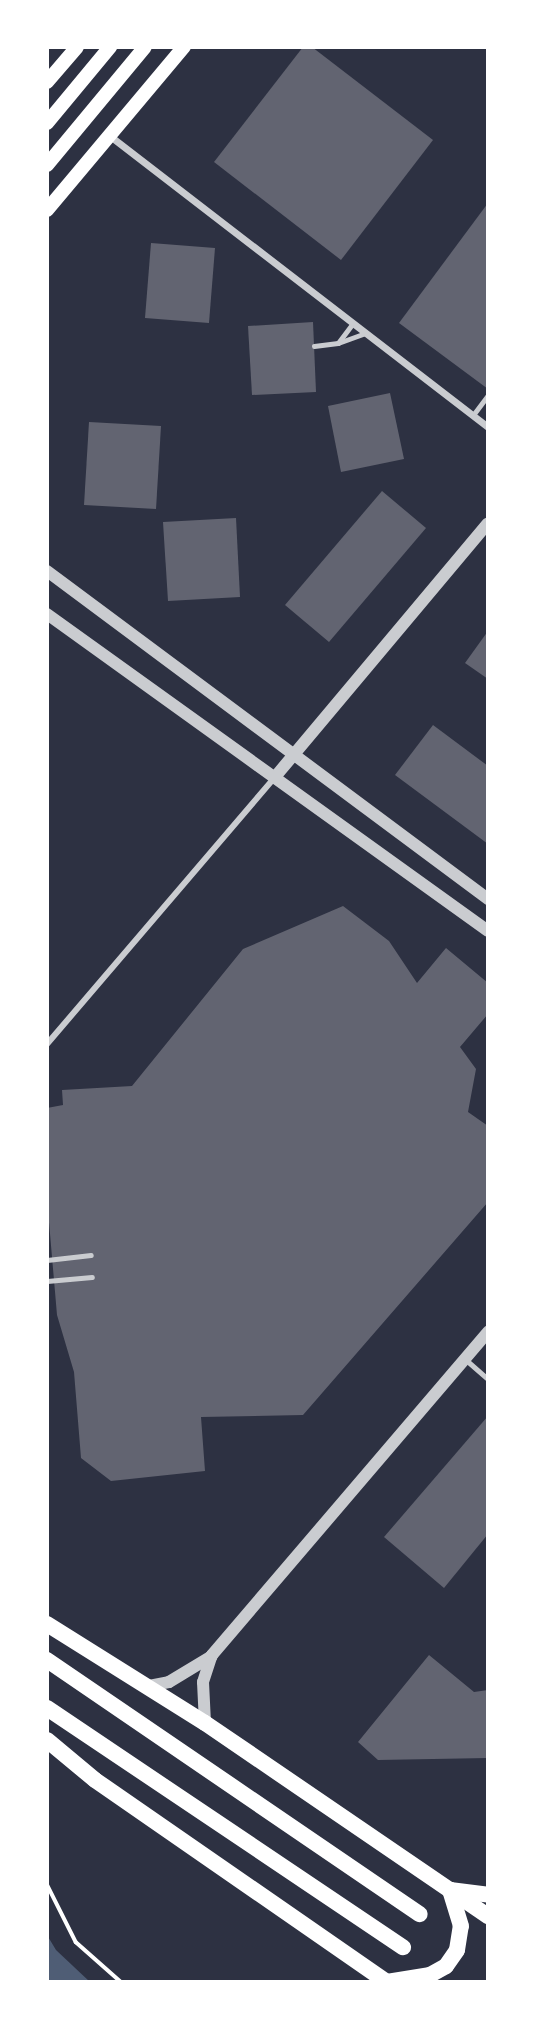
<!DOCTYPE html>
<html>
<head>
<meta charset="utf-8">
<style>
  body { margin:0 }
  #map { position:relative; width:535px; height:2029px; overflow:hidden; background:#2d3142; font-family:Jost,sans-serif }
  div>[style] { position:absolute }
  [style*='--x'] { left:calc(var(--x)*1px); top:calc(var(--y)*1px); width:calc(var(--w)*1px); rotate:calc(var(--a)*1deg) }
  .water>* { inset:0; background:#4f5d75 }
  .building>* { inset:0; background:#626471 }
  .path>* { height:3.5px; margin:-1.75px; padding:0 1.75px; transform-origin:1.75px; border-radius:1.75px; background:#fff }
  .service>* { height:5px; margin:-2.5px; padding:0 2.5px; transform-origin:2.5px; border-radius:2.5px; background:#caccd0 }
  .pedestrian>* { height:6px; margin:-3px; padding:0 3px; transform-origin:3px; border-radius:3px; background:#caccd0 }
  .minor>* { height:7px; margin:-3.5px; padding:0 3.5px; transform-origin:3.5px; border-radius:3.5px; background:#caccd0 }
  .tertiary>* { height:12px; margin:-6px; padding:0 6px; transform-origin:6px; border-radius:6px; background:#caccd0 }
  .secondary>* { height:14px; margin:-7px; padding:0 7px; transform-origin:7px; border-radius:7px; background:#fff }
  .primary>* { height:16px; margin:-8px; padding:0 8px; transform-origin:8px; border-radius:8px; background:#fff }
  .trunk>* { height:16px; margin:-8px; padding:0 8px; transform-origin:8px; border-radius:8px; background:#fff }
  span { translate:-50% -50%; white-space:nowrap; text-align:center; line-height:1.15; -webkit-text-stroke:5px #fff; paint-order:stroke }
  .frame { position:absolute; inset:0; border:49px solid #fff; pointer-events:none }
</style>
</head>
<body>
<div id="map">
  <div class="water">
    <div style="clip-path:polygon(47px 1935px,56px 1950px,90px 1982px,47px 1982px)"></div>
  </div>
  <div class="building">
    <div style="clip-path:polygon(303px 47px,312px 47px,433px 140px,341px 260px,214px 162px)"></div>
    <div style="clip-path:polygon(488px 203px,488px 389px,399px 323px)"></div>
    <div style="clip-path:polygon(151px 243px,215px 248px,209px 323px,145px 318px)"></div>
    <div style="clip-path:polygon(313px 322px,316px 392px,252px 395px,248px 326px)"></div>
    <div style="clip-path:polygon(390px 393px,404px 459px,341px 472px,328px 406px)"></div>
    <div style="clip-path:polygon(89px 422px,161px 426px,156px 509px,84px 505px)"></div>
    <div style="clip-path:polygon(382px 491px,426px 528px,329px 642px,285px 605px)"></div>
    <div style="clip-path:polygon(236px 518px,240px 597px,168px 601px,163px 522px)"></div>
    <div style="clip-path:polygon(488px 631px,488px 679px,465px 663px)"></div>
    <div style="clip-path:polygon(433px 725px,488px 766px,488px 844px,395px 775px)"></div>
    <div style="clip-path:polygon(343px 906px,389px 941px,417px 983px,446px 948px,488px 983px,488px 1014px,460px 1047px,476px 1069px,468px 1112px,488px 1126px,488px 1202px,303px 1415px,201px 1417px,205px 1471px,111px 1481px,81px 1458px,74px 1372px,57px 1315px,47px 1199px,47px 1108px,63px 1105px,62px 1090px,132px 1086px,243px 949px)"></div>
    <div style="clip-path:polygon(488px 1416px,488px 1534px,444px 1588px,384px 1537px)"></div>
    <div style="clip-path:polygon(429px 1655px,474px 1692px,488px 1690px,488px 1758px,378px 1760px,358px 1742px)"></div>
  </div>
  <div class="path">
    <div style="--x:47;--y:1884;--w:65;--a:63.4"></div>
    <div style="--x:76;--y:1942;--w:60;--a:41.6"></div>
  </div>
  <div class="service">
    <div style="--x:353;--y:323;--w:25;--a:127"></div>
    <div style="--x:338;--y:343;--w:30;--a:-20"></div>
    <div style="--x:314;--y:346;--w:24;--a:-7"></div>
    <div style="--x:473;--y:415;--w:25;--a:-53"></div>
    <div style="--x:47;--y:1260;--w:44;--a:-6.5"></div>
    <div style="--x:47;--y:1281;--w:45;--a:-5.1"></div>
    <div style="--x:466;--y:1360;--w:29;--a:41"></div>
  </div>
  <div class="pedestrian">
    <div style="--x:47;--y:1044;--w:351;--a:-49.5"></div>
  </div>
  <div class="minor">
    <div style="--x:110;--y:136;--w:477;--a:37.6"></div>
  </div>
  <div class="tertiary">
    <div style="--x:47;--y:571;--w:550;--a:36.64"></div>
    <div style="--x:47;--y:614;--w:543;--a:35.71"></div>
    <div style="--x:275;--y:777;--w:331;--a:-50"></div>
    <div style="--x:149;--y:1686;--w:20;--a:-11"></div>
    <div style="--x:169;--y:1682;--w:50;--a:-31.2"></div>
    <div style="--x:205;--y:1723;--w:41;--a:-92.8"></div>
    <div style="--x:203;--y:1682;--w:28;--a:-72"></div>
    <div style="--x:212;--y:1655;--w:425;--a:-49.5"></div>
  </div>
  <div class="secondary">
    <div style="--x:47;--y:82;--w:46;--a:-49.4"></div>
    <div style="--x:47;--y:123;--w:99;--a:-50.3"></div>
    <div style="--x:47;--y:165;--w:153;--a:-50.3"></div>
    <div style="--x:47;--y:210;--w:213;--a:-50"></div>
  </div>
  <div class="primary">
    <div style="--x:450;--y:1890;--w:38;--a:7"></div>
  </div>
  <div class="trunk">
    <div style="--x:47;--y:1624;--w:186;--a:32.1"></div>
    <div style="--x:205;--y:1723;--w:343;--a:34.3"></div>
    <div style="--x:47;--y:1660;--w:451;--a:34.3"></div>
    <div style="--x:47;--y:1708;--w:429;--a:33.9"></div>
    <div style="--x:47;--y:1740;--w:62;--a:39.8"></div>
    <div style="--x:95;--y:1780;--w:355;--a:34.7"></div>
    <div style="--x:387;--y:1982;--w:44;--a:-9.2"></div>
    <div style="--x:430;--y:1975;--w:18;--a:-29"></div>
    <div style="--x:446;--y:1966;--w:19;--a:-55"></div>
    <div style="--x:457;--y:1950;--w:24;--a:-81"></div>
    <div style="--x:461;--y:1926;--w:38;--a:-107"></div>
  </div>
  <div class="frame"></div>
</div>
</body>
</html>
